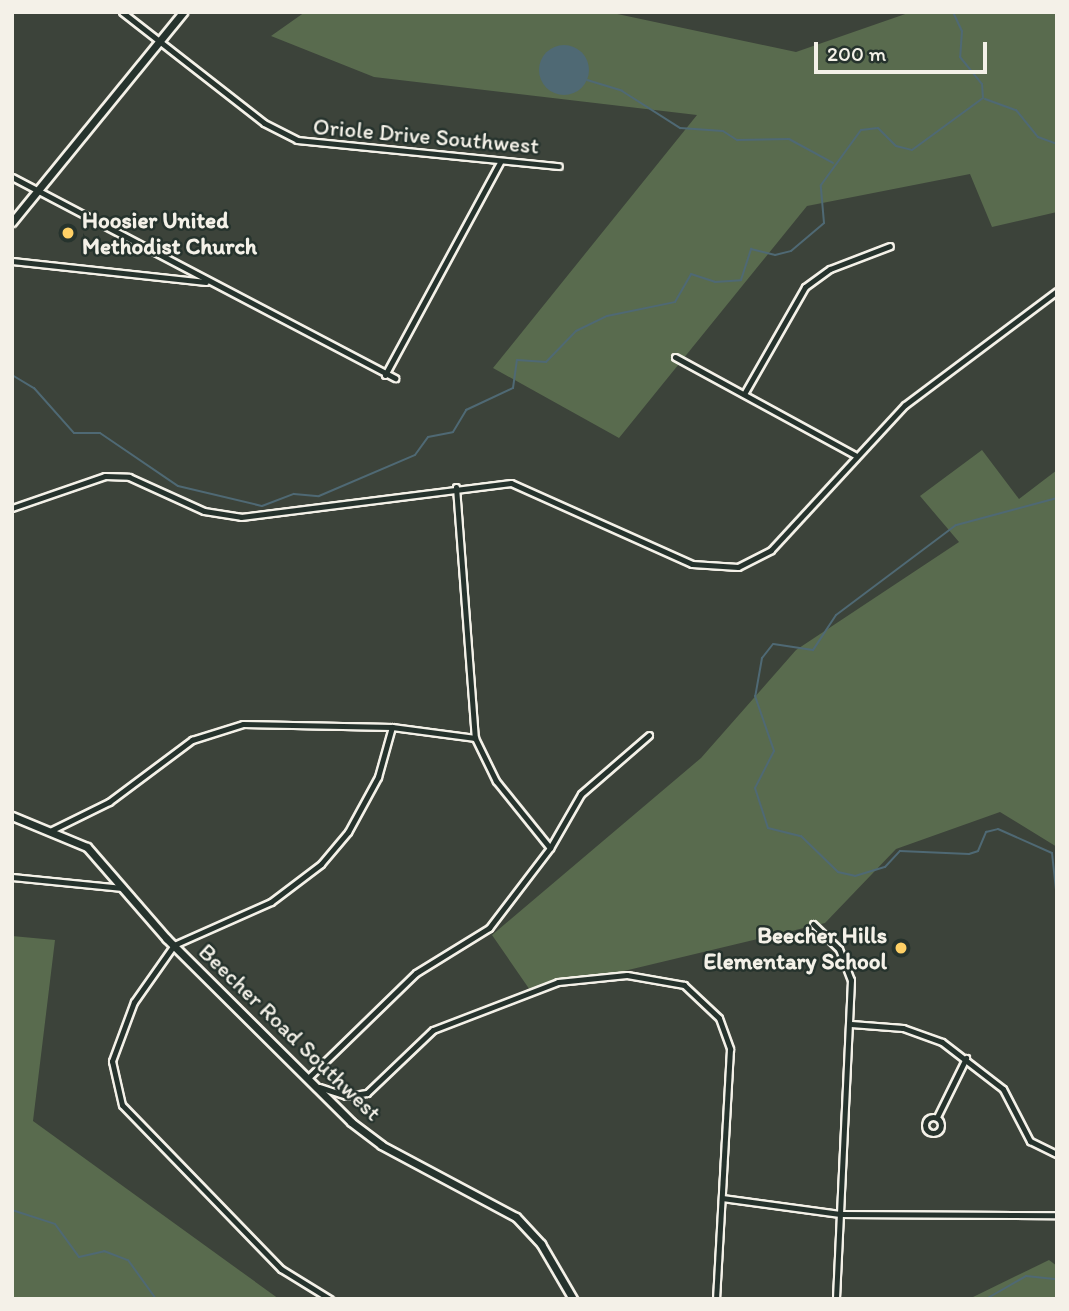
<!DOCTYPE html>
<html>
<head>
<meta charset="utf-8">
<style>
  body { margin:0 }
  #map { position:relative; width:1069px; height:1311px; overflow:hidden; background:#3c433a; font-family:Itim,sans-serif }
  div>[style] { position:absolute }
  [style*='--x'] { left:calc(var(--x)*1px); top:calc(var(--y)*1px); width:calc(var(--w)*1px); rotate:calc(var(--a)*1deg) }
  .green>* { inset:0; background:#596b4e }
  .water>* { inset:0; background:#4f6974 }
  .round { border-radius:50% }
  .stream>* { height:2px; margin:-1px; padding:0 1px; transform-origin:1px; border-radius:1px; background:#4f6974 }
  .roads { filter:drop-shadow(2px 0 #f4f1e8) drop-shadow(-2px 0 #f4f1e8) drop-shadow(0 2px #f4f1e8) drop-shadow(0 -2px #f4f1e8) }
  .street>* { height:5px; margin:-2.5px; padding:0 2.5px; transform-origin:2.5px; border-radius:2.5px; background:#26332d }
  .street>.ring { margin:-2.5px; padding:0; box-sizing:content-box; background:none; border:5px solid #26332d; border-radius:50% }
  .secondary>* { height:7px; margin:-3.5px; padding:0 3.5px; transform-origin:3.5px; border-radius:3.5px; background:#26332d }
  .dots>* { width:19px; height:19px; translate:-50% -50%; box-sizing:border-box; border:4px solid #26332d; border-radius:50% }
  span { translate:-50% -50%; white-space:nowrap; text-align:center; line-height:1.15; -webkit-text-stroke:5px #26332d; paint-order:stroke }
  .street-label { font-size:23px; color:#f4f1e8 }
  .poi-label { font-size:23px; color:#f4f1e8; font-weight:700 }
  .left { translate:0 -50%; text-align:left }
  .right { translate:-100% -50%; text-align:right }
  .frame { position:absolute; inset:0; border:14px solid #f4f1e8; pointer-events:none }
  .scale { position:absolute; left:814px; top:42px; width:173px; height:32px; box-sizing:border-box; border:4px solid #f4f1e8; border-top:0; padding-left:9px; font-size:21px; line-height:24px; white-space:nowrap; color:#f4f1e8; -webkit-text-stroke:5px #26332d; paint-order:stroke }
</style>
</head>
<body>
<div id="map">
  <div class="green">
    <div style="clip-path:polygon(305px 12px,608px 12px,796px 52px,911px 12px,1057px 12px,1057px 212px,992px 227px,970px 174px,807px 206px,619px 438px,493px 368px,697px 115px,374px 77px,271px 36px)"></div>
    <div style="clip-path:polygon(982px 450px,1019px 499px,1057px 470px,1057px 847px,1000px 812px,896px 849px,825px 923px,532px 993px,492px 935px,701px 758px,796px 650px,959px 542px,920px 496px)"></div>
    <div style="clip-path:polygon(12px 936px,55px 940px,33px 1121px,279px 1299px,12px 1299px)"></div>
    <div style="clip-path:polygon(1049px 1260px,1057px 1266px,1057px 1299px,969px 1299px)"></div>
  </div>
  <div class="water">
    <div class="round" style="left:539px;top:45px;width:50px;height:50px"></div>
  </div>
  <div class="stream">
    <div style="--x:953;--y:12;--w:21;--a:65"></div>
    <div style="--x:962;--y:31;--w:26;--a:94"></div>
    <div style="--x:960;--y:57;--w:35;--a:51"></div>
    <div style="--x:982;--y:84;--w:13;--a:86"></div>
    <div style="--x:587;--y:80;--w:37;--a:17"></div>
    <div style="--x:622;--y:91;--w:69;--a:32.5"></div>
    <div style="--x:680;--y:128;--w:43;--a:4"></div>
    <div style="--x:723;--y:131;--w:17;--a:33"></div>
    <div style="--x:737;--y:140;--w:52;--a:-1.1"></div>
    <div style="--x:789;--y:139;--w:50;--a:28.6"></div>
    <div style="--x:985;--y:99;--w:33;--a:20"></div>
    <div style="--x:1016;--y:110;--w:35;--a:51"></div>
    <div style="--x:1038;--y:137;--w:20;--a:20"></div>
    <div style="--x:12;--y:375;--w:26;--a:31"></div>
    <div style="--x:34;--y:388;--w:60;--a:48.4"></div>
    <div style="--x:74;--y:433;--w:26;--a:0"></div>
    <div style="--x:100;--y:433;--w:94;--a:34.2"></div>
    <div style="--x:178;--y:486;--w:86;--a:13.4"></div>
    <div style="--x:262;--y:506;--w:34;--a:-21"></div>
    <div style="--x:294;--y:494;--w:25;--a:5"></div>
    <div style="--x:319;--y:496;--w:104;--a:-23.1"></div>
    <div style="--x:415;--y:455;--w:22;--a:-54"></div>
    <div style="--x:428;--y:437;--w:25;--a:-11"></div>
    <div style="--x:453;--y:432;--w:26;--a:-59"></div>
    <div style="--x:466;--y:410;--w:52;--a:-25.1"></div>
    <div style="--x:513;--y:388;--w:28;--a:-82"></div>
    <div style="--x:517;--y:360;--w:29;--a:4"></div>
    <div style="--x:546;--y:362;--w:43;--a:-45.9"></div>
    <div style="--x:576;--y:331;--w:34;--a:-26"></div>
    <div style="--x:607;--y:316;--w:69;--a:-11.6"></div>
    <div style="--x:675;--y:302;--w:32;--a:-60"></div>
    <div style="--x:691;--y:274;--w:25;--a:18"></div>
    <div style="--x:715;--y:282;--w:26;--a:-4"></div>
    <div style="--x:741;--y:280;--w:33;--a:-72"></div>
    <div style="--x:751;--y:249;--w:25;--a:14"></div>
    <div style="--x:775;--y:255;--w:16;--a:-14"></div>
    <div style="--x:791;--y:251;--w:43;--a:-40.3"></div>
    <div style="--x:824;--y:223;--w:38;--a:-95"></div>
    <div style="--x:821;--y:185;--w:68;--a:-54"></div>
    <div style="--x:861;--y:130;--w:17;--a:-7"></div>
    <div style="--x:878;--y:128;--w:25;--a:45"></div>
    <div style="--x:896;--y:146;--w:16;--a:14"></div>
    <div style="--x:912;--y:150;--w:88;--a:-36.2"></div>
    <div style="--x:1057;--y:498;--w:105;--a:165"></div>
    <div style="--x:956;--y:525;--w:150;--a:143.1"></div>
    <div style="--x:836;--y:615;--w:42;--a:123.3"></div>
    <div style="--x:813;--y:650;--w:40;--a:-171.5"></div>
    <div style="--x:773;--y:644;--w:18;--a:128"></div>
    <div style="--x:762;--y:658;--w:39;--a:100"></div>
    <div style="--x:755;--y:696;--w:58;--a:70.9"></div>
    <div style="--x:774;--y:751;--w:42;--a:117.2"></div>
    <div style="--x:755;--y:788;--w:42;--a:72"></div>
    <div style="--x:768;--y:828;--w:34;--a:14"></div>
    <div style="--x:801;--y:836;--w:52;--a:44.2"></div>
    <div style="--x:838;--y:872;--w:17;--a:13"></div>
    <div style="--x:855;--y:876;--w:31;--a:-17"></div>
    <div style="--x:885;--y:867;--w:22;--a:-47"></div>
    <div style="--x:900;--y:851;--w:69;--a:2.5"></div>
    <div style="--x:969;--y:854;--w:9;--a:-18"></div>
    <div style="--x:978;--y:851;--w:21;--a:-67"></div>
    <div style="--x:986;--y:832;--w:12;--a:-14"></div>
    <div style="--x:998;--y:829;--w:59;--a:24"></div>
    <div style="--x:1052;--y:853;--w:46;--a:83.8"></div>
    <div style="--x:12;--y:1210;--w:45;--a:18"></div>
    <div style="--x:55;--y:1224;--w:41;--a:54"></div>
    <div style="--x:79;--y:1257;--w:26;--a:-13"></div>
    <div style="--x:104;--y:1251;--w:26;--a:21"></div>
    <div style="--x:128;--y:1260;--w:48;--a:54.3"></div>
    <div style="--x:986;--y:1299;--w:46;--a:-29.9"></div>
    <div style="--x:1026;--y:1276;--w:31;--a:6"></div>
  </div>
  <div class="roads">
    <div class="street">
      <div style="--x:122;--y:12;--w:180;--a:38"></div>
      <div style="--x:264;--y:123;--w:37;--a:27"></div>
      <div style="--x:297;--y:140;--w:263;--a:5.7"></div>
      <div style="--x:12;--y:177;--w:433;--a:27.7"></div>
      <div style="--x:12;--y:261;--w:195;--a:6.2"></div>
      <div style="--x:675;--y:357;--w:205;--a:28.6"></div>
      <div style="--x:385;--y:375;--w:242;--a:-61.6"></div>
      <div style="--x:744;--y:394;--w:123;--a:-60.3"></div>
      <div style="--x:805;--y:287;--w:31;--a:-36"></div>
      <div style="--x:830;--y:269;--w:64;--a:-21"></div>
      <div style="--x:456;--y:487;--w:252;--a:85.7"></div>
      <div style="--x:475;--y:738;--w:48;--a:64"></div>
      <div style="--x:496;--y:781;--w:86;--a:51.1"></div>
      <div style="--x:12;--y:508;--w:98;--a:-19"></div>
      <div style="--x:105;--y:476;--w:24;--a:2"></div>
      <div style="--x:129;--y:477;--w:82;--a:24.4"></div>
      <div style="--x:204;--y:511;--w:37;--a:9"></div>
      <div style="--x:241;--y:517;--w:272;--a:-7.2"></div>
      <div style="--x:511;--y:483;--w:198;--a:24.1"></div>
      <div style="--x:692;--y:564;--w:46;--a:3.7"></div>
      <div style="--x:738;--y:567;--w:37;--a:-27"></div>
      <div style="--x:771;--y:550;--w:197;--a:-47.3"></div>
      <div style="--x:905;--y:405;--w:190;--a:-36.9"></div>
      <div style="--x:52;--y:830;--w:64;--a:-26.2"></div>
      <div style="--x:109;--y:802;--w:104;--a:-36.8"></div>
      <div style="--x:192;--y:740;--w:53;--a:-17.4"></div>
      <div style="--x:243;--y:724;--w:149;--a:1.2"></div>
      <div style="--x:392;--y:727;--w:84;--a:7.5"></div>
      <div style="--x:12;--y:877;--w:111;--a:5.7"></div>
      <div style="--x:813;--y:924;--w:36;--a:44"></div>
      <div style="--x:839;--y:949;--w:33;--a:69"></div>
      <div style="--x:851;--y:980;--w:319;--a:92.7"></div>
      <div style="--x:851;--y:1024;--w:52;--a:4.4"></div>
      <div style="--x:903;--y:1028;--w:41;--a:19.7"></div>
      <div style="--x:942;--y:1042;--w:77;--a:37.6"></div>
      <div style="--x:1003;--y:1089;--w:59;--a:62.6"></div>
      <div style="--x:1030;--y:1141;--w:30;--a:26"></div>
      <div style="--x:309;--y:1077;--w:149;--a:-44.2"></div>
      <div style="--x:416;--y:973;--w:86;--a:-31.7"></div>
      <div style="--x:489;--y:928;--w:101;--a:-52.7"></div>
      <div style="--x:550;--y:848;--w:62;--a:-60.1"></div>
      <div style="--x:581;--y:794;--w:90;--a:-40.9"></div>
      <div style="--x:319;--y:1087;--w:28;--a:18"></div>
      <div style="--x:346;--y:1096;--w:21;--a:-8"></div>
      <div style="--x:367;--y:1093;--w:91;--a:-43.7"></div>
      <div style="--x:433;--y:1030;--w:134;--a:-21"></div>
      <div style="--x:558;--y:982;--w:69;--a:-5.8"></div>
      <div style="--x:627;--y:975;--w:58;--a:10"></div>
      <div style="--x:684;--y:985;--w:48;--a:43.3"></div>
      <div style="--x:719;--y:1018;--w:33;--a:70"></div>
      <div style="--x:730;--y:1049;--w:250;--a:93.2"></div>
      <div class="ring" style="left:925px;top:1117px;width:11px;height:11px"></div>
      <div style="--x:937;--y:1117;--w:66;--a:-63.8"></div>
      <div style="--x:722;--y:1198;--w:119;--a:7.7"></div>
      <div style="--x:840;--y:1214;--w:217;--a:0.3"></div>
      <div style="--x:330;--y:1299;--w:57;--a:-148.5"></div>
      <div style="--x:281;--y:1269;--w:228;--a:-134.1"></div>
      <div style="--x:122;--y:1105;--w:45;--a:-102.8"></div>
      <div style="--x:112;--y:1061;--w:63;--a:-69.6"></div>
      <div style="--x:134;--y:1002;--w:70;--a:-54.9"></div>
      <div style="--x:174;--y:945;--w:106;--a:-23.9"></div>
      <div style="--x:271;--y:902;--w:63;--a:-37.2"></div>
      <div style="--x:321;--y:864;--w:42;--a:-49.8"></div>
      <div style="--x:348;--y:832;--w:63;--a:-61.4"></div>
      <div style="--x:378;--y:777;--w:52;--a:-74.4"></div>
    </div>
    <div class="secondary">
      <div style="--x:12;--y:222;--w:271;--a:-50.8"></div>
      <div style="--x:12;--y:816;--w:81;--a:22.5"></div>
      <div style="--x:87;--y:847;--w:121;--a:49"></div>
      <div style="--x:166;--y:938;--w:261;--a:44.8"></div>
      <div style="--x:351;--y:1122;--w:38;--a:37"></div>
      <div style="--x:381;--y:1145;--w:153;--a:28.1"></div>
      <div style="--x:516;--y:1217;--w:37;--a:47"></div>
      <div style="--x:541;--y:1244;--w:64;--a:59.8"></div>
    </div>
  </div>
  <div class="dots">
    <div style="left:68px;top:233px;background:#ffd166"></div>
    <div style="left:901px;top:948px;background:#ffd166"></div>
  </div>
  <div class="street-label">
    <span style="left:426px;top:136px;rotate:5deg">Oriole Drive Southwest</span>
    <span style="left:290px;top:1032px;rotate:44deg">Beecher Road Southwest</span>
  </div>
  <div class="poi-label">
    <span class="left" style="left:82px;top:233px">Hoosier United<br>Methodist Church</span>
    <span class="right" style="left:887px;top:948px">Beecher Hills<br>Elementary School</span>
  </div>
  <div class="frame"></div>
  <div class="scale">200 m</div>
</div>
</body>
</html>
